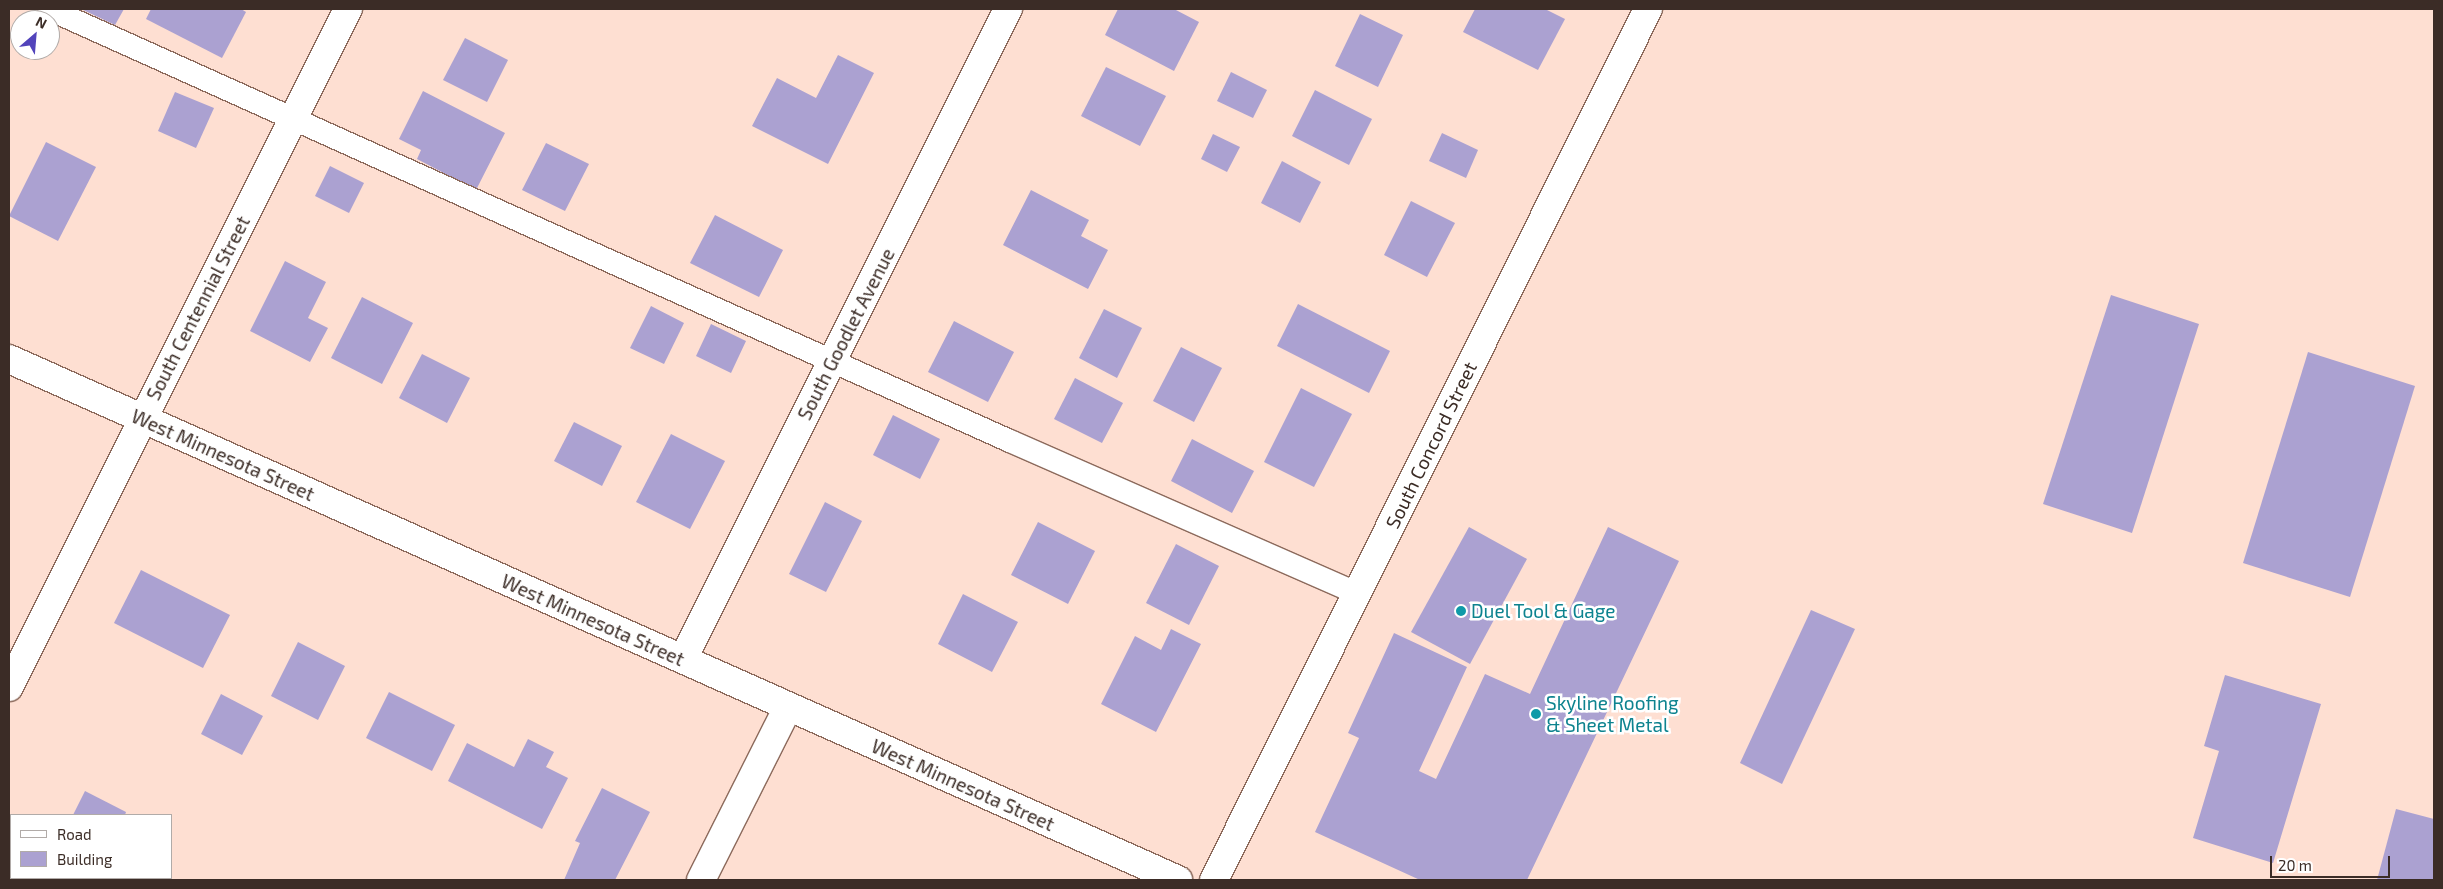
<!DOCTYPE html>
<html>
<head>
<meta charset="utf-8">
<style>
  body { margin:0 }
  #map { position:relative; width:2443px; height:889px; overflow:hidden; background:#fedfd2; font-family:"Exo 2",sans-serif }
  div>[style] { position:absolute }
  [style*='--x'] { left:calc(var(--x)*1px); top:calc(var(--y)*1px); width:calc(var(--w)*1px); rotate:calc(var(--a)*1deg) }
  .building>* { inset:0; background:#aba1d1 }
  .roads { filter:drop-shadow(1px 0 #8c6a5c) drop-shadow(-1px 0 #8c6a5c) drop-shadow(0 1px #8c6a5c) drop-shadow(0 -1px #8c6a5c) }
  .service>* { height:22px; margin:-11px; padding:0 11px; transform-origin:11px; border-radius:11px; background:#fff }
  .minor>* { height:28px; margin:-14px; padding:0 14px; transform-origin:14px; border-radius:14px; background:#fff }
  .tertiary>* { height:28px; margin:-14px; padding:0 14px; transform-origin:14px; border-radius:14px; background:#fff }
  .dots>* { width:14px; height:14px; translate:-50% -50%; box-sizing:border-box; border:2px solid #fff; border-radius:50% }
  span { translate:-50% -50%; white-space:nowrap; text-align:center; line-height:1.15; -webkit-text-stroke:5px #fff; paint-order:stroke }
  .street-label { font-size:19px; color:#3b2c26 }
  .culture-label { font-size:19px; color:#0d838f }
  .left { translate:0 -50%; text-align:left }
  .frame { position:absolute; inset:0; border:10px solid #3b2c26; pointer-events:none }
  .legend { position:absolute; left:10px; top:814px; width:162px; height:65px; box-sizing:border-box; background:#fff; border:1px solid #b1aba8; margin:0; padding:6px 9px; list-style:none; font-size:15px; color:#3b2c26 }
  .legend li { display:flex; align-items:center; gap:10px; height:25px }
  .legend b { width:25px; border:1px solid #b1aba8 }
  .north { position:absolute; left:10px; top:10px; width:50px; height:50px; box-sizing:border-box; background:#fff; border:1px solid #b1aba8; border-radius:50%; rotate:27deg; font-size:14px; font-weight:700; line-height:20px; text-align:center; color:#3b2c26 }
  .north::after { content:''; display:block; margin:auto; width:18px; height:22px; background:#5244bb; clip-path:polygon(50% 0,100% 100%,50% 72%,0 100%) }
  .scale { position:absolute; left:2270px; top:856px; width:120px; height:22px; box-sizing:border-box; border:2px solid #3b2c26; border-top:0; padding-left:6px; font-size:15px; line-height:18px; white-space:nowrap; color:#3b2c26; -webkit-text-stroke:4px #fff; paint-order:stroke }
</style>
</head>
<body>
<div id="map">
  <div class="building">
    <div style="clip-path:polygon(81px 9px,124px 9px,115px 25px)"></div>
    <div style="clip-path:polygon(151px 9px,241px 9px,246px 12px,222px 58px,146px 19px)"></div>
    <div style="clip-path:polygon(1118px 9px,1174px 9px,1199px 22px,1174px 71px,1105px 35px)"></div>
    <div style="clip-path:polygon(1475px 9px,1545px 9px,1565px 19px,1538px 70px,1463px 32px)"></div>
    <div style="clip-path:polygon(1360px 14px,1403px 35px,1378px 87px,1335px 66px)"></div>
    <div style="clip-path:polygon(465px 38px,508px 60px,487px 102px,443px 80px)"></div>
    <div style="clip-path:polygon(838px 55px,874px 73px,828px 164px,752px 126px,777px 78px,816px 98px)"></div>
    <div style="clip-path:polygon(1106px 67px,1166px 96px,1140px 146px,1081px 116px)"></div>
    <div style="clip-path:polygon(1231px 72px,1267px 90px,1253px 118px,1217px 101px)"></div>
    <div style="clip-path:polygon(1315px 90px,1372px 119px,1349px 165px,1292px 136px)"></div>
    <div style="clip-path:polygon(423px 91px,505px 133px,476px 190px,417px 159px,421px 150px,399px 139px)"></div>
    <div style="clip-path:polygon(175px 92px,214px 108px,196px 148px,158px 131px)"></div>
    <div style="clip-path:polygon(1442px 133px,1478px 150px,1466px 178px,1429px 161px)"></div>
    <div style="clip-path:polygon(1213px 134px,1240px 147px,1227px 172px,1201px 159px)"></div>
    <div style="clip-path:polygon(46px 142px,96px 167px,58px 241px,9px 216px)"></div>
    <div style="clip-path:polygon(546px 143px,589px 164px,565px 211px,522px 190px)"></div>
    <div style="clip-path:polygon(1282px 161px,1321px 182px,1300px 223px,1261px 203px)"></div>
    <div style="clip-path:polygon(330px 166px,364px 183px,349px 213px,315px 196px)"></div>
    <div style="clip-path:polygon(1031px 190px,1089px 220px,1081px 236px,1108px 250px,1088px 289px,1003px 245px)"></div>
    <div style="clip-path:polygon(1411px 201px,1455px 223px,1427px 277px,1384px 255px)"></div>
    <div style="clip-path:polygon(715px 215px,783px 250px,759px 297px,690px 263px)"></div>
    <div style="clip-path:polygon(285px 261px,326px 282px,308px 318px,328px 328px,310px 362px,250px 331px)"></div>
    <div style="clip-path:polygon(2111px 295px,2199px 324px,2132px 533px,2043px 504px)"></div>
    <div style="clip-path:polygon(362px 297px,413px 323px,382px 384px,331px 358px)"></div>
    <div style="clip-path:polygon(1298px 304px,1390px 351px,1369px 393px,1277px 346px)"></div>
    <div style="clip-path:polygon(651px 306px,684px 323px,664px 364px,630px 348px)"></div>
    <div style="clip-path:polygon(1104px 309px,1142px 328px,1117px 378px,1079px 358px)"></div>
    <div style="clip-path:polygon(954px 321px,1014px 352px,988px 402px,928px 372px)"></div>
    <div style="clip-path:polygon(711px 324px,746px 341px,731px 373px,696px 356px)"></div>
    <div style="clip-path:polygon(1181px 347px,1222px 368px,1194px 422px,1153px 401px)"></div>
    <div style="clip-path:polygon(2308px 352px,2415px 386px,2350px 597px,2243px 563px)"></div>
    <div style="clip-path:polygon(422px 354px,470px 378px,447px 423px,399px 398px)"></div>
    <div style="clip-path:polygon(1075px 378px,1123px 403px,1102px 443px,1054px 419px)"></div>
    <div style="clip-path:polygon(1301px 388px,1352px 414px,1314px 487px,1264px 462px)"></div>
    <div style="clip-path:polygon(893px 415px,940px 439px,920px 479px,873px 455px)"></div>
    <div style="clip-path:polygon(574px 422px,622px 446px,602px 486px,554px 461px)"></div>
    <div style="clip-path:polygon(671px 434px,725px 461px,690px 529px,636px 502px)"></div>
    <div style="clip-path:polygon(1192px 439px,1254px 471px,1232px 513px,1171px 481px)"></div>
    <div style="clip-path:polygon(825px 502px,862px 521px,826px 592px,789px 574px)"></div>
    <div style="clip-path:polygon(1038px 522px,1095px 551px,1068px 604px,1011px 575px)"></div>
    <div style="clip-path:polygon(1469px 527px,1527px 559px,1470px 664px,1411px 632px)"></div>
    <div style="clip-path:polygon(1608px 527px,1679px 561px,1527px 880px,1420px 880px,1315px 832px,1359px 738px,1348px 733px,1394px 633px,1467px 667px,1419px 771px,1436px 779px,1485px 674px,1530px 694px)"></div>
    <div style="clip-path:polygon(1176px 544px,1219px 566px,1189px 625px,1146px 603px)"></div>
    <div style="clip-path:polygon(141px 570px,230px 615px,203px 668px,114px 623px)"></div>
    <div style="clip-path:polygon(963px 594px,1018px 622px,992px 672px,938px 644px)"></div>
    <div style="clip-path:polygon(1811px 610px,1855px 629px,1782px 784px,1740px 763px)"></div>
    <div style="clip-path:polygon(1171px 629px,1201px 644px,1156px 732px,1101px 704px,1135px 636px,1161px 650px)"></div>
    <div style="clip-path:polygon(298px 642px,345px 666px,318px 720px,271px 696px)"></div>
    <div style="clip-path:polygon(2225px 675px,2321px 704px,2273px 863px,2193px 838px,2219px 751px,2204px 746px)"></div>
    <div style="clip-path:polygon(389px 692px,455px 725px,432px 771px,366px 738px)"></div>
    <div style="clip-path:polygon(221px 694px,263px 716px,242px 755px,201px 734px)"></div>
    <div style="clip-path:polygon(528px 739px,554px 752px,546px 767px,568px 778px,542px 829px,448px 781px,467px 743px,514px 767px)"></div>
    <div style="clip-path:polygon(602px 788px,650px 812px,615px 880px,564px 880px,580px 843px,575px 841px)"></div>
    <div style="clip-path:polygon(85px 791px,126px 812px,125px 815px,73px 815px)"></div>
    <div style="clip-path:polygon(2396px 809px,2434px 819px,2434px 880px,2377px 880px)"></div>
    <div style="clip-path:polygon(117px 878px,159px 878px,164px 880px,116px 880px)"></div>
  </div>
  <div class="roads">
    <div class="service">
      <div style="--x:49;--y:9;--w:1054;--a:24.21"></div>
      <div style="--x:1010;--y:441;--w:379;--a:23.7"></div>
    </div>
    <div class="minor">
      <div style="--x:683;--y:659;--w:727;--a:-63.43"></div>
      <div style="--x:9;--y:687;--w:758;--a:-63.43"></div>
      <div style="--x:701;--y:880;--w:194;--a:-63.3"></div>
      <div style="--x:1214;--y:880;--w:973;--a:-63.51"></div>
    </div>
    <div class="tertiary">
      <div style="--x:9;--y:359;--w:1280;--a:24.02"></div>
    </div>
  </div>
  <div class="dots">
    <div style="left:1461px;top:611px;background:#0f9aa8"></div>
    <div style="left:1536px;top:714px;background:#0f9aa8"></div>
  </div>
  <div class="street-label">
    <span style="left:198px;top:308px;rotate:-63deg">South Centennial Street</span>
    <span style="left:846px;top:334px;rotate:-63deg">South Goodlet Avenue</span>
    <span style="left:1431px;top:445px;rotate:-64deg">South Concord Street</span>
    <span style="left:223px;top:455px;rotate:24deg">West Minnesota Street</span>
    <span style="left:593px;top:620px;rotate:24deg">West Minnesota Street</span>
    <span style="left:963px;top:785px;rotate:24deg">West Minnesota Street</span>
  </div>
  <div class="culture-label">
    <span class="left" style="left:1471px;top:611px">Duel Tool &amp; Gage</span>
    <span class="left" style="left:1546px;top:714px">Skyline Roofing<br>&amp; Sheet Metal</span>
  </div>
  <div class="frame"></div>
  <ul class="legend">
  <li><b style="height:6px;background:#fff"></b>Road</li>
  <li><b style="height:14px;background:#aba1d1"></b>Building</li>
  </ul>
  <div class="north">N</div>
  <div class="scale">20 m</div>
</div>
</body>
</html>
